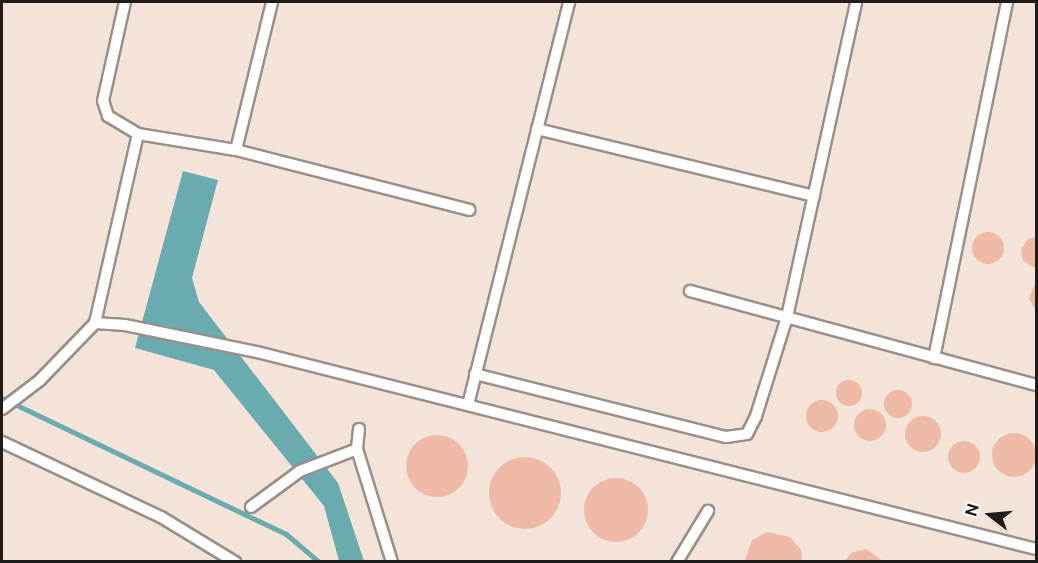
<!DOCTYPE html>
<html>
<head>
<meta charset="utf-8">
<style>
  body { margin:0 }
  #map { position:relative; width:1038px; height:563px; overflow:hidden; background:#f8f0ea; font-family:"Public Sans",sans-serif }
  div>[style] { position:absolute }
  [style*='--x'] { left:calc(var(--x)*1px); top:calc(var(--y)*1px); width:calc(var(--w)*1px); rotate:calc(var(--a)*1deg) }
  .built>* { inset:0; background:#f3e3d8 }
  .water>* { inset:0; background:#69abaf }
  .stream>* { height:5px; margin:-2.5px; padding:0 2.5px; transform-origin:2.5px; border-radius:2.5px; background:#69abaf }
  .building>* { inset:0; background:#eebaa5 }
  .round { border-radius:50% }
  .roads { filter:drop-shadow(2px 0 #98908b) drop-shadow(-2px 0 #98908b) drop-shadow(0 2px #98908b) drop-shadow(0 -2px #98908b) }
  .service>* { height:10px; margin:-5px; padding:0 5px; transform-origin:5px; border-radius:5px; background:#fff }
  span { translate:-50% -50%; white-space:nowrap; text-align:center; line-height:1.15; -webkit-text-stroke:4.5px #fff; paint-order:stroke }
  .frame { position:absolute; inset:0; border:3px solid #1f1c1a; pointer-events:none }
  .north { position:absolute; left:960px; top:485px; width:60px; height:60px; -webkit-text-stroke:4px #fff; paint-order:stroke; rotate:286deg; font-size:16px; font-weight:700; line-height:24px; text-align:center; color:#1f1c1a }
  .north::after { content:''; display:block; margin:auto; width:21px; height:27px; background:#1f1c1a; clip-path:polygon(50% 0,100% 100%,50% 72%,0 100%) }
</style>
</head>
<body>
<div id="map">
  <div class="built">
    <div style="clip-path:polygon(2px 2px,1036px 2px,1036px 561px,364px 561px,337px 483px,199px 302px,192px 278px,218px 180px,135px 348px,214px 370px,324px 506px,339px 561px,2px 561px)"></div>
  </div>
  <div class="water">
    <div style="clip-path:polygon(183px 171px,218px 180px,192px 278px,199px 302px,338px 483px,364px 561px,339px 561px,324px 506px,214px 370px,135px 348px)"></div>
  </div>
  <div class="stream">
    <div style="--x:2;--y:398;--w:315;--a:25.6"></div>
    <div style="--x:286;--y:534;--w:43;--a:40.3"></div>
  </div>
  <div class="building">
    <div class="round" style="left:972px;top:232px;width:32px;height:32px"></div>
    <div style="clip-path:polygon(1036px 237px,1036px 267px,1033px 267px,1023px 261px,1021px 249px,1028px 239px)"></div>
    <div style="clip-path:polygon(1036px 281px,1036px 312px,1029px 298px)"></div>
    <div class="round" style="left:836px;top:380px;width:26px;height:26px"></div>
    <div class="round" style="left:884px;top:390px;width:28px;height:28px"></div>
    <div class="round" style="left:806px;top:400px;width:32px;height:32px"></div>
    <div class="round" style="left:854px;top:409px;width:32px;height:32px"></div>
    <div class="round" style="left:905px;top:416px;width:36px;height:36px"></div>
    <div class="round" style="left:992px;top:433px;width:44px;height:44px"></div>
    <div class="round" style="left:406px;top:435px;width:62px;height:62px"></div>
    <div class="round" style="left:948px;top:441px;width:32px;height:32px"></div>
    <div class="round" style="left:489px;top:457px;width:72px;height:72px"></div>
    <div class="round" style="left:584px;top:478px;width:64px;height:64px"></div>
    <div style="clip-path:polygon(767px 532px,790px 537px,801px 550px,802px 562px,744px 562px,752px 540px)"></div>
    <div style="clip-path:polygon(866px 549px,884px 562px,844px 562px,851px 553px)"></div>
  </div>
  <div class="roads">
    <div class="service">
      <div style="--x:537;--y:129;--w:285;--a:13.6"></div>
      <div style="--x:138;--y:134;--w:99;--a:9.3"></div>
      <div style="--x:236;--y:150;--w:241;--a:14.4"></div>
      <div style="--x:236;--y:150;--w:152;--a:-76.3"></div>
      <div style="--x:690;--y:291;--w:359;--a:15.2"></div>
      <div style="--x:95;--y:323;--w:194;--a:-77.2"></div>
      <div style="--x:138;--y:134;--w:35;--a:-149"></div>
      <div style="--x:108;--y:116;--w:16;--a:-108"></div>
      <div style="--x:103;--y:101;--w:101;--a:-77.5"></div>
      <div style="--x:934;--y:358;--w:363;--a:-78.4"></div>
      <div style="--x:475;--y:374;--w:259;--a:14.1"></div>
      <div style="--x:726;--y:437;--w:21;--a:-8"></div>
      <div style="--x:747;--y:434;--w:20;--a:-63"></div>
      <div style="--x:756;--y:416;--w:104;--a:-72.6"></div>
      <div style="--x:787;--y:317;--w:322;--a:-77.6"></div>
      <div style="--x:468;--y:405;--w:415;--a:-75.9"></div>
      <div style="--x:2;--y:409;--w:48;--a:-37.3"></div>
      <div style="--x:40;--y:380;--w:79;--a:-46"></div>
      <div style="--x:95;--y:323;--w:30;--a:4"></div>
      <div style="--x:125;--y:325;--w:135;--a:11.6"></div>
      <div style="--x:257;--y:352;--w:804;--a:14.19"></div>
      <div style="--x:359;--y:429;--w:20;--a:96"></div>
      <div style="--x:357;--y:449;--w:118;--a:72.8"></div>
      <div style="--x:2;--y:442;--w:176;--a:25.3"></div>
      <div style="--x:161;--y:517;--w:87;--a:31.3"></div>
      <div style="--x:251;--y:507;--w:61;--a:-36.3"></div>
      <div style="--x:300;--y:471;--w:61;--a:-21.1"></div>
      <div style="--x:677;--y:562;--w:60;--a:-58.7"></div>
    </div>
  </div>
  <div class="frame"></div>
  <div class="north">N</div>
</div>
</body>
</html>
